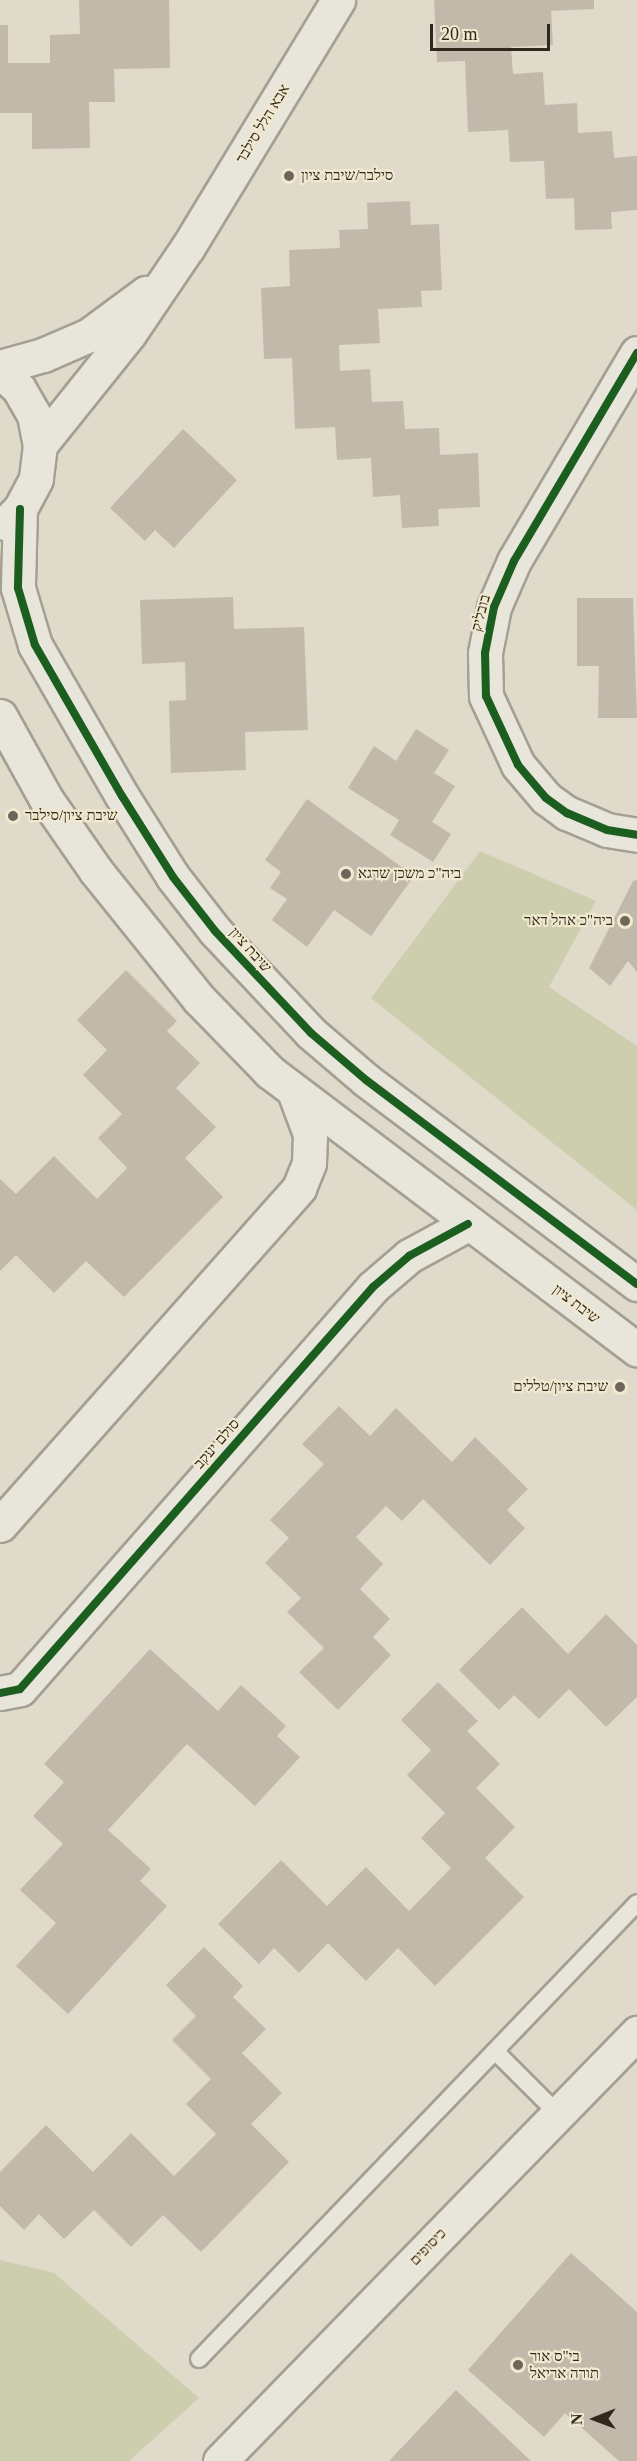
<!DOCTYPE html>
<html>
<head>
<meta charset="utf-8">
<style>
  body { margin:0 }
  #map { position:relative; width:637px; height:2461px; overflow:hidden; background:#e0daca; font-family:"Times New Roman",Heebo,serif }
  div>[style] { position:absolute }
  [style*='--x'] { left:calc(var(--x)*1px); top:calc(var(--y)*1px); width:calc(var(--w)*1px); rotate:calc(var(--a)*1deg) }
  .green>* { inset:0; background:#cdcead }
  .building>* { inset:0; background:#c3b9ab }
  .roads { filter:drop-shadow(2px 0 #a59f93) drop-shadow(-2px 0 #a59f93) drop-shadow(0 2px #a59f93) drop-shadow(0 -2px #a59f93) }
  .service>* { height:16px; margin:-8px; padding:0 8px; transform-origin:8px; border-radius:8px; background:#e8e5db }
  .minor>* { height:33px; margin:-16.5px; padding:0 16.5px; transform-origin:16.5px; border-radius:16.5px; background:#e8e5db }
  .tertiary>* { height:33px; margin:-16.5px; padding:0 16.5px; transform-origin:16.5px; border-radius:16.5px; background:#e8e5db }
  .cycleway>* { height:8px; margin:-4px; padding:0 4px; transform-origin:4px; border-radius:4px; background:#1b5e20 }
  .dots>* { width:16px; height:16px; translate:-50% -50%; box-sizing:border-box; border:3px solid #f1e9cf; border-radius:50% }
  span { translate:-50% -50%; white-space:nowrap; text-align:center; line-height:1.15; -webkit-text-stroke:4.5px #f1e9cf; paint-order:stroke }
  .street-label { font-size:15px; color:#31281d }
  .poi-label { font-size:15px; color:#31281d }
  .left { translate:0 -50%; text-align:left }
  .right { translate:-100% -50%; text-align:right }
  .north { position:absolute; left:565px; top:2389px; width:60px; height:60px; -webkit-text-stroke:4px #f1e9cf; paint-order:stroke; rotate:269deg; font-size:16px; font-weight:700; line-height:24px; text-align:center; color:#31281d }
  .north::after { content:''; display:block; margin:auto; width:21px; height:27px; background:#31281d; clip-path:polygon(50% 0,100% 100%,50% 72%,0 100%) }
  .scale { position:absolute; left:430px; top:24px; width:120px; height:27px; box-sizing:border-box; border:3px solid #31281d; border-top:0; padding-left:8px; font-size:18px; line-height:21px; white-space:nowrap; color:#31281d; -webkit-text-stroke:4px #f1e9cf; paint-order:stroke }
</style>
</head>
<body>
<div id="map">
  <div class="green">
    <div style="clip-path:polygon(480px 851px,596px 901px,549px 987px,637px 1046px,637px 1210px,371px 998px)"></div>
    <div style="clip-path:polygon(0 2260px,54px 2273px,199px 2398px,129px 2461px,0 2461px)"></div>
  </div>
  <div class="building">
    <div style="clip-path:polygon(79px 0,169px 0,170px 68px,114px 69px,115px 102px,89px 102px,90px 148px,32px 149px,32px 113px,0 113px,0 25px,8px 25px,8px 63px,50px 63px,50px 35px,80px 34px)"></div>
    <div style="clip-path:polygon(434px 0,594px 0,594px 9px,551px 11px,553px 45px,511px 47px,513px 74px,543px 72px,545px 105px,577px 103px,578px 133px,612px 131px,614px 158px,637px 156px,637px 210px,611px 212px,612px 229px,575px 230px,574px 198px,546px 199px,544px 161px,510px 162px,508px 130px,468px 132px,465px 61px,437px 62px)"></div>
    <div style="clip-path:polygon(410px 201px,411px 225px,439px 224px,442px 290px,421px 291px,422px 307px,378px 309px,380px 343px,339px 345px,340px 371px,370px 369px,372px 402px,403px 401px,405px 429px,439px 428px,440px 455px,478px 453px,480px 507px,438px 509px,439px 526px,402px 528px,400px 495px,373px 497px,371px 458px,337px 460px,335px 427px,295px 429px,292px 358px,264px 359px,261px 288px,290px 286px,289px 250px,340px 248px,339px 230px,368px 229px,367px 203px)"></div>
    <div style="clip-path:polygon(183px 429px,237px 480px,174px 548px,155px 530px,145px 541px,110px 508px)"></div>
    <div style="clip-path:polygon(233px 597px,234px 629px,304px 627px,308px 730px,245px 732px,246px 770px,171px 773px,169px 701px,186px 700px,185px 662px,142px 664px,140px 600px)"></div>
    <div style="clip-path:polygon(577px 598px,633px 598px,637px 718px,598px 718px,599px 666px,577px 666px)"></div>
    <div style="clip-path:polygon(416px 729px,449px 750px,434px 773px,455px 786px,432px 822px,451px 834px,433px 862px,390px 835px,399px 820px,348px 788px,374px 746px,396px 761px)"></div>
    <div style="clip-path:polygon(307px 799px,414px 876px,371px 936px,334px 910px,307px 947px,272px 920px,287px 899px,270px 888px,281px 872px,265px 860px)"></div>
    <div style="clip-path:polygon(637px 880px,637px 972px,628px 961px,610px 986px,589px 968px,633px 881px)"></div>
    <div style="clip-path:polygon(126px 970px,177px 1021px,167px 1031px,200px 1063px,176px 1088px,216px 1127px,185px 1158px,223px 1197px,124px 1297px,86px 1261px,54px 1293px,16px 1255px,0 1271px,0 1179px,16px 1194px,54px 1156px,97px 1199px,127px 1168px,98px 1138px,122px 1114px,83px 1075px,107px 1050px,77px 1020px)"></div>
    <div style="clip-path:polygon(339px 1406px,370px 1436px,396px 1408px,452px 1462px,475px 1437px,528px 1489px,507px 1510px,525px 1528px,490px 1565px,423px 1499px,402px 1521px,386px 1506px,356px 1537px,383px 1564px,360px 1589px,390px 1619px,373px 1637px,391px 1655px,338px 1710px,299px 1672px,324px 1648px,287px 1612px,301px 1598px,265px 1563px,289px 1538px,270px 1520px,324px 1464px,302px 1444px)"></div>
    <div style="clip-path:polygon(522px 1607px,568px 1654px,606px 1614px,637px 1645px,637px 1697px,606px 1727px,569px 1689px,539px 1719px,514px 1695px,499px 1710px,459px 1670px)"></div>
    <div style="clip-path:polygon(150px 1649px,218px 1711px,241px 1685px,286px 1726px,277px 1736px,300px 1757px,255px 1806px,187px 1744px,108px 1830px,151px 1869px,140px 1881px,167px 1906px,68px 2014px,16px 1966px,56px 1923px,20px 1890px,63px 1844px,33px 1816px,64px 1782px,44px 1764px)"></div>
    <div style="clip-path:polygon(438px 1682px,478px 1721px,467px 1731px,500px 1764px,476px 1788px,515px 1827px,485px 1858px,524px 1897px,435px 1986px,398px 1948px,366px 1981px,328px 1943px,299px 1973px,274px 1948px,259px 1964px,218px 1924px,281px 1860px,327px 1906px,366px 1867px,409px 1911px,451px 1868px,421px 1838px,445px 1813px,407px 1775px,431px 1750px,401px 1720px)"></div>
    <div style="clip-path:polygon(204px 1947px,243px 1986px,233px 1997px,266px 2029px,242px 2053px,282px 2093px,251px 2124px,289px 2162px,201px 2252px,163px 2215px,131px 2247px,94px 2210px,64px 2239px,39px 2214px,24px 2230px,0 2206px,0 2172px,46px 2125px,93px 2172px,131px 2133px,174px 2176px,216px 2134px,186px 2104px,211px 2079px,172px 2040px,196px 2016px,166px 1985px)"></div>
    <div style="clip-path:polygon(571px 2253px,637px 2312px,637px 2461px,619px 2461px,565px 2413px,544px 2437px,468px 2370px)"></div>
    <div style="clip-path:polygon(456px 2390px,531px 2461px,389px 2461px)"></div>
  </div>
  <div class="roads">
    <div class="service">
      <div style="--x:495;--y:2051;--w:89;--a:45"></div>
      <div style="--x:199;--y:2359;--w:632;--a:-46.15"></div>
    </div>
    <div class="minor">
      <div style="--x:637;--y:353;--w:242;--a:120.6"></div>
      <div style="--x:514;--y:561;--w:50;--a:113.5"></div>
      <div style="--x:494;--y:607;--w:47;--a:101.1"></div>
      <div style="--x:485;--y:653;--w:43;--a:88.7"></div>
      <div style="--x:486;--y:696;--w:76;--a:65.1"></div>
      <div style="--x:518;--y:765;--w:43;--a:49.7"></div>
      <div style="--x:546;--y:798;--w:26;--a:36"></div>
      <div style="--x:567;--y:813;--w:43;--a:23"></div>
      <div style="--x:607;--y:830;--w:30;--a:9"></div>
      <div style="--x:0;--y:1525;--w:451;--a:-48.4"></div>
      <div style="--x:299;--y:1188;--w:27;--a:-68"></div>
      <div style="--x:309;--y:1163;--w:29;--a:-88"></div>
      <div style="--x:310;--y:1134;--w:43;--a:-110.6"></div>
      <div style="--x:0;--y:1693;--w:20;--a:-11"></div>
      <div style="--x:20;--y:1689;--w:535;--a:-48.71"></div>
      <div style="--x:373;--y:1287;--w:48;--a:-40.7"></div>
      <div style="--x:409;--y:1256;--w:67;--a:-28.5"></div>
      <div style="--x:220;--y:2461;--w:598;--a:-45.75"></div>
    </div>
    <div class="tertiary">
      <div style="--x:0;--y:367;--w:45;--a:-15.6"></div>
      <div style="--x:43;--y:355;--w:50;--a:-23.5"></div>
      <div style="--x:89;--y:335;--w:71;--a:-36.4"></div>
      <div style="--x:0;--y:371;--w:26;--a:43"></div>
      <div style="--x:19;--y:389;--w:30;--a:60"></div>
      <div style="--x:34;--y:415;--w:31;--a:79"></div>
      <div style="--x:40;--y:445;--w:34;--a:97"></div>
      <div style="--x:36;--y:479;--w:34;--a:118"></div>
      <div style="--x:20;--y:509;--w:20;--a:135"></div>
      <div style="--x:40;--y:445;--w:142;--a:-51.3"></div>
      <div style="--x:129;--y:334;--w:105;--a:-55.9"></div>
      <div style="--x:188;--y:247;--w:289;--a:-58.7"></div>
      <div style="--x:20;--y:509;--w:79;--a:91.5"></div>
      <div style="--x:18;--y:588;--w:59;--a:73.4"></div>
      <div style="--x:35;--y:645;--w:174;--a:60.1"></div>
      <div style="--x:122;--y:796;--w:96;--a:57.8"></div>
      <div style="--x:173;--y:877;--w:68;--a:52.1"></div>
      <div style="--x:215;--y:931;--w:140;--a:46.7"></div>
      <div style="--x:311;--y:1033;--w:72;--a:40.5"></div>
      <div style="--x:366;--y:1080;--w:339;--a:37"></div>
      <div style="--x:0;--y:716;--w:95;--a:61"></div>
      <div style="--x:46;--y:799;--w:88;--a:55.2"></div>
      <div style="--x:96;--y:871;--w:164;--a:51.2"></div>
      <div style="--x:199;--y:999;--w:102;--a:45.8"></div>
      <div style="--x:270;--y:1072;--w:460;--a:37.1"></div>
    </div>
  </div>
  <div class="cycleway">
    <div style="--x:637;--y:353;--w:242;--a:120.6"></div>
    <div style="--x:514;--y:561;--w:50;--a:113.5"></div>
    <div style="--x:494;--y:607;--w:47;--a:101.1"></div>
    <div style="--x:485;--y:653;--w:43;--a:88.7"></div>
    <div style="--x:486;--y:696;--w:76;--a:65.1"></div>
    <div style="--x:518;--y:765;--w:43;--a:49.7"></div>
    <div style="--x:546;--y:798;--w:26;--a:36"></div>
    <div style="--x:567;--y:813;--w:43;--a:23"></div>
    <div style="--x:607;--y:830;--w:30;--a:9"></div>
    <div style="--x:20;--y:509;--w:79;--a:91.5"></div>
    <div style="--x:18;--y:588;--w:59;--a:73.4"></div>
    <div style="--x:35;--y:645;--w:174;--a:60.1"></div>
    <div style="--x:122;--y:796;--w:96;--a:57.8"></div>
    <div style="--x:173;--y:877;--w:68;--a:52.1"></div>
    <div style="--x:215;--y:931;--w:140;--a:46.7"></div>
    <div style="--x:311;--y:1033;--w:72;--a:40.5"></div>
    <div style="--x:366;--y:1080;--w:339;--a:37"></div>
    <div style="--x:0;--y:1693;--w:20;--a:-11"></div>
    <div style="--x:20;--y:1689;--w:535;--a:-48.71"></div>
    <div style="--x:373;--y:1287;--w:48;--a:-40.7"></div>
    <div style="--x:409;--y:1256;--w:67;--a:-28.5"></div>
  </div>
  <div class="dots">
    <div style="left:289px;top:176px;background:#6e665a"></div>
    <div style="left:13px;top:816px;background:#6e665a"></div>
    <div style="left:346px;top:874px;background:#6e665a"></div>
    <div style="left:625px;top:921px;background:#6e665a"></div>
    <div style="left:620px;top:1387px;background:#6e665a"></div>
    <div style="left:518px;top:2365px;background:#6e665a"></div>
  </div>
  <div class="street-label">
    <span style="left:263px;top:124px;rotate:-59deg">אבא הלל סילבר</span>
    <span style="left:481px;top:613px;rotate:-75deg">בובליק</span>
    <span style="left:250px;top:950px;rotate:48deg">שיבת ציון</span>
    <span style="left:576px;top:1304px;rotate:37deg">שיבת ציון</span>
    <span style="left:217px;top:1444px;rotate:-49deg">סולם יעקב</span>
    <span style="left:428px;top:2247px;rotate:-46deg">כיסופים</span>
  </div>
  <div class="poi-label">
    <span class="left" style="left:301px;top:176px">סילבר/שיבת ציון</span>
    <span class="left" style="left:25px;top:816px">שיבת ציון/סילבר</span>
    <span class="left" style="left:358px;top:874px">ביה"כ משכן שרגא</span>
    <span class="right" style="left:613px;top:921px">ביה"כ אהל דאר</span>
    <span class="right" style="left:608px;top:1387px">שיבת ציון/טללים</span>
    <span class="left" style="left:530px;top:2365px">בי"ס אור<br>תורה אריאל</span>
  </div>
  <div class="north">N</div>
  <div class="scale">20 m</div>
</div>
</body>
</html>
